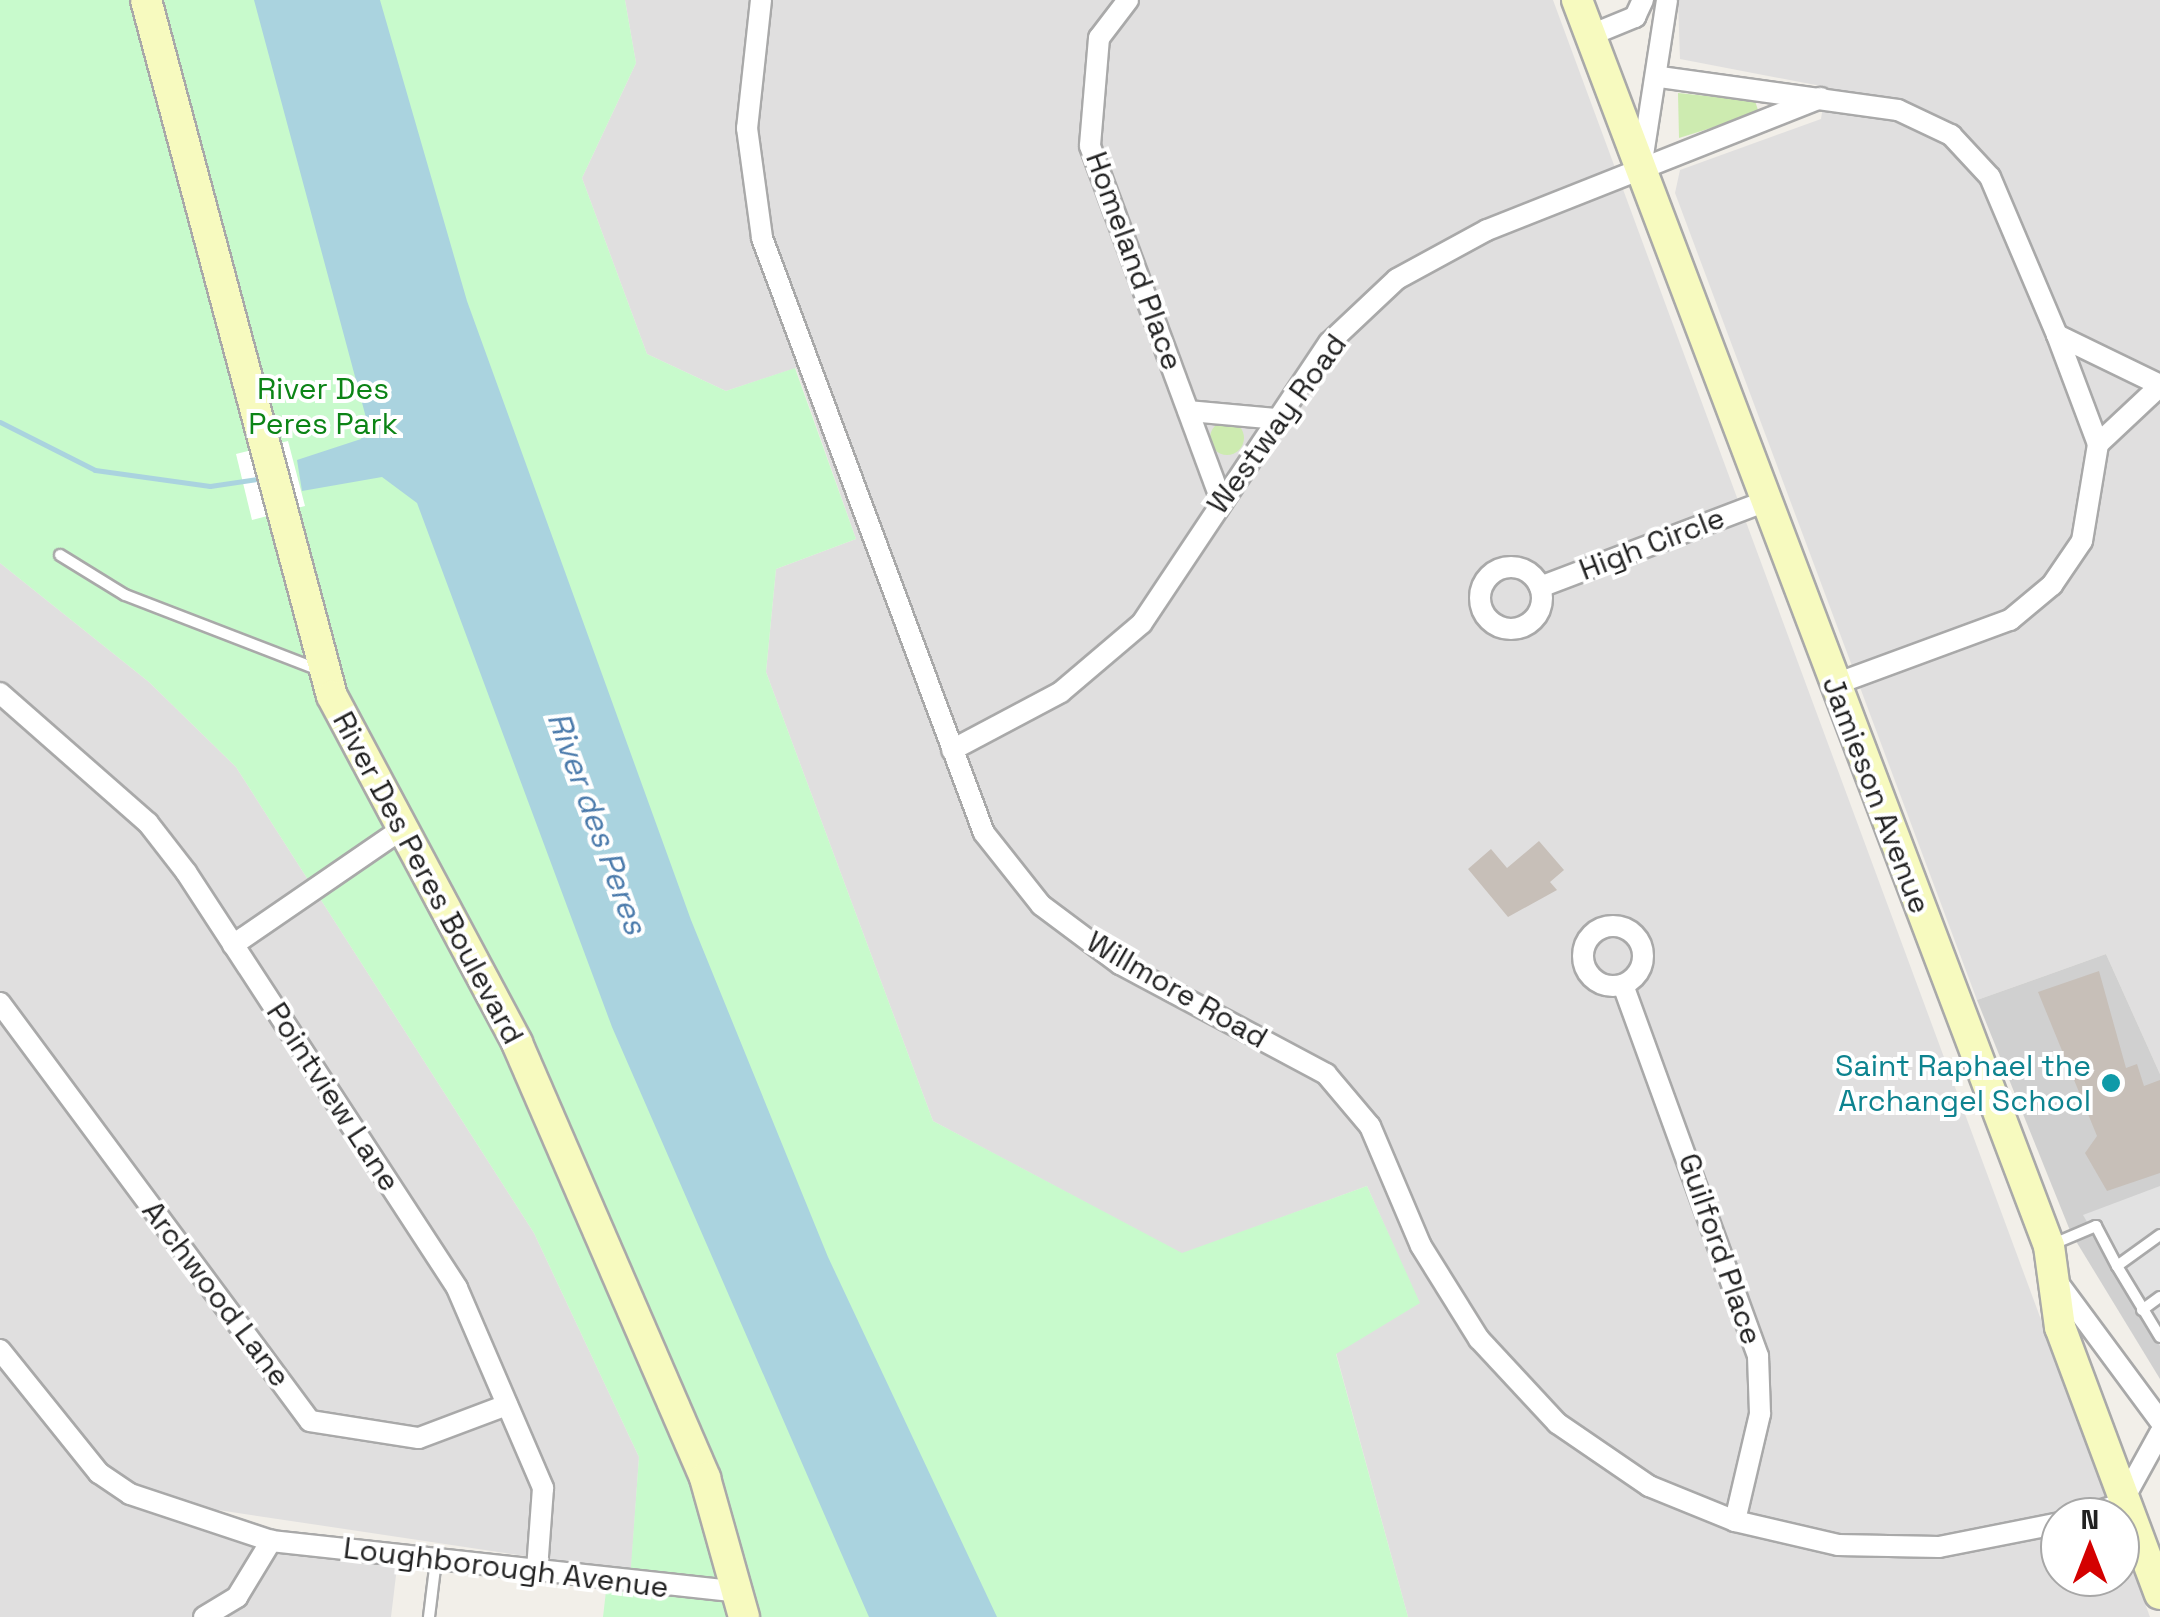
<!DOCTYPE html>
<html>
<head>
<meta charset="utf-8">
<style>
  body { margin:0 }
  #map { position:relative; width:2160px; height:1617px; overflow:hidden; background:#f2efe9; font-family:"Space Grotesk",sans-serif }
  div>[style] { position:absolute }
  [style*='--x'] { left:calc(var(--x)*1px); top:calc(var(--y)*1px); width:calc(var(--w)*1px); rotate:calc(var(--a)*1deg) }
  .residential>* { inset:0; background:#e0dfdf }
  .religious>* { inset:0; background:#d0d0d0 }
  .grass>* { inset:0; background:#cdebb0 }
  .round { border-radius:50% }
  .park>* { inset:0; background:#c8facc }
  .parking>* { inset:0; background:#e2e2e2 }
  .water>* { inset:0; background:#aad3df }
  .pier>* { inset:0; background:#fff }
  .stream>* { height:5px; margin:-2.5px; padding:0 2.5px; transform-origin:2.5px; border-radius:2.5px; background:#aad3df }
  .building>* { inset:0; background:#c7bfb8 }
  .roads { filter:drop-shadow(2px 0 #a9a9a9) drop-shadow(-2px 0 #a9a9a9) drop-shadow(0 2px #a9a9a9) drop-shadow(0 -2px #a9a9a9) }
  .lane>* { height:10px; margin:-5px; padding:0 5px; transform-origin:5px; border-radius:5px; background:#fff }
  .street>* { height:20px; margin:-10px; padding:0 10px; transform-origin:10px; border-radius:10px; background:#fff }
  .street>.ring { margin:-10px; padding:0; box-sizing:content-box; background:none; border:20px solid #fff; border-radius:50% }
  .secondary>* { height:30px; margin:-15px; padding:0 15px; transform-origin:15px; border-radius:15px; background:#f7fabf }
  .dots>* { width:28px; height:28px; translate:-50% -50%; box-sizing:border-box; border:5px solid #fff; border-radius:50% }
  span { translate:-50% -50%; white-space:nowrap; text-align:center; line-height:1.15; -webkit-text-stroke:8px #fff; paint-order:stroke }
  .street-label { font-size:30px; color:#222 }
  .park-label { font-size:30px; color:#0c8416 }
  .culture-label { font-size:30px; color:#0d838f }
  .right { translate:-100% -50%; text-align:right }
  .water-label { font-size:32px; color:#4a7aab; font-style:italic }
  .north { position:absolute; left:2040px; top:1497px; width:100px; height:100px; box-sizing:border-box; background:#fff; border:2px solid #a7a7a7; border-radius:50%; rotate:0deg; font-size:28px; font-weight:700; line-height:40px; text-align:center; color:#222 }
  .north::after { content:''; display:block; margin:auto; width:35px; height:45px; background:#d40000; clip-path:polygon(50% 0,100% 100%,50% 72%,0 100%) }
</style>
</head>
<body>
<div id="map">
  <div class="residential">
    <div style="clip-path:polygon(625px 0,1553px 0,2114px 1517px,2060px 1517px,2060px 1577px,2120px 1577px,2120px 1535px,2150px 1617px,1408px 1617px,1336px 1353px,1419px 1303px,1367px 1186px,1182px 1254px,933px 1121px,766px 672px,776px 569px,856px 539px,796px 368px,726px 391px,647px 354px,582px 178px,636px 63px)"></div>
    <div style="clip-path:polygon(1678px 0,2160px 0,2160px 1074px,2106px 954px,1977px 1000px,1675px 193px,1680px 170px,1821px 119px,1826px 87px,1680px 59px)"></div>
    <div style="clip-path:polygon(0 563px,149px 682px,236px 767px,534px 1233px,639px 1457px,631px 1572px,218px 1510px,188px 1520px,284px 1551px,397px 1567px,391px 1617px,0 1617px)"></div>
  </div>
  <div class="religious">
    <div style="clip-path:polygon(2106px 954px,2160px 1074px,2160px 1379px,2071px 1233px,1977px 1000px)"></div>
  </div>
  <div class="grass">
    <div style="clip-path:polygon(1678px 93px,1755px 101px,1759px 113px,1679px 138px)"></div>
    <div class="round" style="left:1210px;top:421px;width:34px;height:34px"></div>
  </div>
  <div class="park">
    <div style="clip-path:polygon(0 0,625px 0,636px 63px,582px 178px,647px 354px,726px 391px,795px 368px,856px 539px,776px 569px,766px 672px,933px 1121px,1182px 1253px,1367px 1186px,1420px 1303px,1336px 1354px,1408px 1617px,603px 1617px,606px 1591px,629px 1593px,639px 1457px,534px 1233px,236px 767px,149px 682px,0 563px)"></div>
  </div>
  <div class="parking">
    <div style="clip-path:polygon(2160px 1186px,2160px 1346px,2083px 1215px)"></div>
  </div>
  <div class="water">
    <div style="clip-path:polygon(254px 0,380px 0,467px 301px,691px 920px,828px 1257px,997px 1617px,869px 1617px,612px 1027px,417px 503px,382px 477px,302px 491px,297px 460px,361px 439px,368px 425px)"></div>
  </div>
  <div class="pier">
    <div style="clip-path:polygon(288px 441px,305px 506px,252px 520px,236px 454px)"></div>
  </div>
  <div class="stream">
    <div style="--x:0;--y:422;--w:106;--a:26.8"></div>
    <div style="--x:95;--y:470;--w:116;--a:7.9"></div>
    <div style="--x:210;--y:486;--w:55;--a:-8.4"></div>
  </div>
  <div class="building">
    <div style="clip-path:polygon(1539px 841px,1564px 870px,1550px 882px,1557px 890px,1508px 917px,1468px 869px,1491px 849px,1507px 868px)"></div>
    <div style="clip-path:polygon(2099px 971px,2126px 1068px,2137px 1064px,2144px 1086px,2160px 1080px,2160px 1173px,2107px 1191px,2085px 1153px,2097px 1136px,2038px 992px)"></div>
  </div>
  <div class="roads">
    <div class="lane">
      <div style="--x:60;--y:555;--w:76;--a:31.6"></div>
      <div style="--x:125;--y:595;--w:211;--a:21.1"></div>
      <div style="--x:2160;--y:1235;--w:53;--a:144.2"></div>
      <div style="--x:2117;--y:1266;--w:83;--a:58.8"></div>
      <div style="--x:2051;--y:1245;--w:49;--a:-22.9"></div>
      <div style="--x:2096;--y:1226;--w:45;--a:62.3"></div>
      <div style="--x:2142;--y:1310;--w:22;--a:-36"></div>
      <div style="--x:429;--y:1617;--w:57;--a:-83"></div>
    </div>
    <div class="street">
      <div style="--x:761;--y:0;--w:129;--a:96.2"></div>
      <div style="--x:747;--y:128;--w:111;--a:82.2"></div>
      <div style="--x:762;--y:238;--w:635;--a:69.54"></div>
      <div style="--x:984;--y:833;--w:92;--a:51.6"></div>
      <div style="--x:1041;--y:905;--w:99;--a:36.8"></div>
      <div style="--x:1120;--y:964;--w:234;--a:28.1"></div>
      <div style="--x:1326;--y:1074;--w:68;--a:49.8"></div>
      <div style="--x:1370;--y:1126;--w:130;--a:67"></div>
      <div style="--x:1421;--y:1246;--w:110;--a:58.1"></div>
      <div style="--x:1479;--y:1339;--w:115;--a:47.1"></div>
      <div style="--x:1557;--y:1423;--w:112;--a:34.4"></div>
      <div style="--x:1649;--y:1486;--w:93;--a:22.1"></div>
      <div style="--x:1735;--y:1521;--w:106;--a:13.1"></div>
      <div style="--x:1838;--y:1545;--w:101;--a:1.1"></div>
      <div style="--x:1939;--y:1547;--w:123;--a:-11.2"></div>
      <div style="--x:1128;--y:0;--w:48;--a:127.3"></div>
      <div style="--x:1099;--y:38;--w:108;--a:94.8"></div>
      <div style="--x:1090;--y:146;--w:377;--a:69.7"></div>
      <div style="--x:1591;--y:35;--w:48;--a:-22.2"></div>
      <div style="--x:1635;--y:17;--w:19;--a:-65"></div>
      <div style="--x:1660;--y:77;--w:240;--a:7.9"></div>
      <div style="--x:1898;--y:110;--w:59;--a:25.3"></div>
      <div style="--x:1951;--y:135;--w:57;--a:47.1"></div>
      <div style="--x:1990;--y:177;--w:172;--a:67"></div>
      <div style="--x:2057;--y:335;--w:114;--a:25.9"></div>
      <div style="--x:1641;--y:168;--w:170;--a:-81.2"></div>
      <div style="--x:2057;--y:335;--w:116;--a:69.4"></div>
      <div style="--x:1189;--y:411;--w:88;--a:5.2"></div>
      <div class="ring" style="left:1480px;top:567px;width:42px;height:42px"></div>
      <div style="--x:1540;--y:587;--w:240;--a:-20.8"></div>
      <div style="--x:1833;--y:685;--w:189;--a:-20.2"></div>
      <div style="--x:2010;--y:620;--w:55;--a:-39.8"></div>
      <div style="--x:2052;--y:585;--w:53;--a:-55.7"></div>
      <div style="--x:2082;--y:541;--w:98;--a:-80.6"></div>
      <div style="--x:2098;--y:444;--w:85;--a:-43.1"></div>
      <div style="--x:0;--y:693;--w:197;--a:41.3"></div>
      <div style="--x:148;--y:823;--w:62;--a:52.2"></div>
      <div style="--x:186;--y:872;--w:496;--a:56.9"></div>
      <div style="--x:457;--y:1288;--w:218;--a:66.7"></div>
      <div style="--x:543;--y:1488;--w:82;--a:94.2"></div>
      <div style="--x:952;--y:750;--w:123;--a:-28"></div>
      <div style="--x:1061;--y:692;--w:106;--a:-40.4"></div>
      <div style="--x:1142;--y:623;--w:337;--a:-56.3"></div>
      <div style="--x:1329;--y:343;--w:93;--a:-43.3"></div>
      <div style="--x:1397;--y:279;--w:102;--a:-28.6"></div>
      <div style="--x:1487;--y:230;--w:359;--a:-21.6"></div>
      <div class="ring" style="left:1583px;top:926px;width:40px;height:40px"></div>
      <div style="--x:233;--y:945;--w:201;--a:-34.5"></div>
      <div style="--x:1623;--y:985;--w:395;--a:70"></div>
      <div style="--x:1758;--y:1356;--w:58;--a:88"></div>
      <div style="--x:1760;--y:1414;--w:110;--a:103.2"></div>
      <div style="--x:0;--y:1003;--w:520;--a:53.44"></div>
      <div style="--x:310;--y:1421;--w:110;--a:8.9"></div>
      <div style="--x:419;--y:1438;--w:94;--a:-20.6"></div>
      <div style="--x:2058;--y:1283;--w:172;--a:53.5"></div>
      <div style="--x:0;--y:1350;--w:158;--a:51.2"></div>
      <div style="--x:99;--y:1473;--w:37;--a:34"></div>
      <div style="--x:130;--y:1494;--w:149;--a:18.4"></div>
      <div style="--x:271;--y:1541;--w:472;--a:6.2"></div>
      <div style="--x:2080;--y:1517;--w:43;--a:-17.6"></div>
      <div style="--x:2121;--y:1504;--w:81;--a:-61.2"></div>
      <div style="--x:204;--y:1617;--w:39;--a:-31"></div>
      <div style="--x:237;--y:1597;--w:66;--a:-58.7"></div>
    </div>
    <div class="secondary">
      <div style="--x:146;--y:0;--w:720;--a:75.04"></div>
      <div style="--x:332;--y:696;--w:393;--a:61.9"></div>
      <div style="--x:517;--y:1043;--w:474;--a:66.6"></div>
      <div style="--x:705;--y:1478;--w:144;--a:74.3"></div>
      <div style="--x:1577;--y:0;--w:1332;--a:69.25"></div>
      <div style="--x:2049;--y:1246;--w:82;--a:82.3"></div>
      <div style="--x:2060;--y:1327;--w:285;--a:69.5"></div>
    </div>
  </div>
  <div class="dots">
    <div style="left:2111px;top:1083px;background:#0f9aa8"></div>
  </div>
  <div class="street-label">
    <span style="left:1134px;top:261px;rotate:70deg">Homeland Place</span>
    <span style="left:1277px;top:424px;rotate:-54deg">Westway Road</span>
    <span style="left:1652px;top:544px;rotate:-21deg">High Circle</span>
    <span style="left:1876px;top:795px;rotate:69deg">Jamieson Avenue</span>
    <span style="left:428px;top:878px;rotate:62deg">River Des Peres Boulevard</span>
    <span style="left:1177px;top:990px;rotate:30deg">Willmore Road</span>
    <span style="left:333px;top:1097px;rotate:57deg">Pointview Lane</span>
    <span style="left:1720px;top:1249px;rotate:71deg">Guilford Place</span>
    <span style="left:216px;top:1294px;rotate:53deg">Archwood Lane</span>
    <span style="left:506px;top:1568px;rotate:7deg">Loughborough Avenue</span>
  </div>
  <div class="park-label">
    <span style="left:323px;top:406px">River Des<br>Peres Park</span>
  </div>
  <div class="culture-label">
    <span class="right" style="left:2091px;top:1083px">Saint Raphael the<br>Archangel School</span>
  </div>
  <div class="water-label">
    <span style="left:597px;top:823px;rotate:70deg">River des Peres</span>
  </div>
  <div class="north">N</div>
</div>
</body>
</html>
